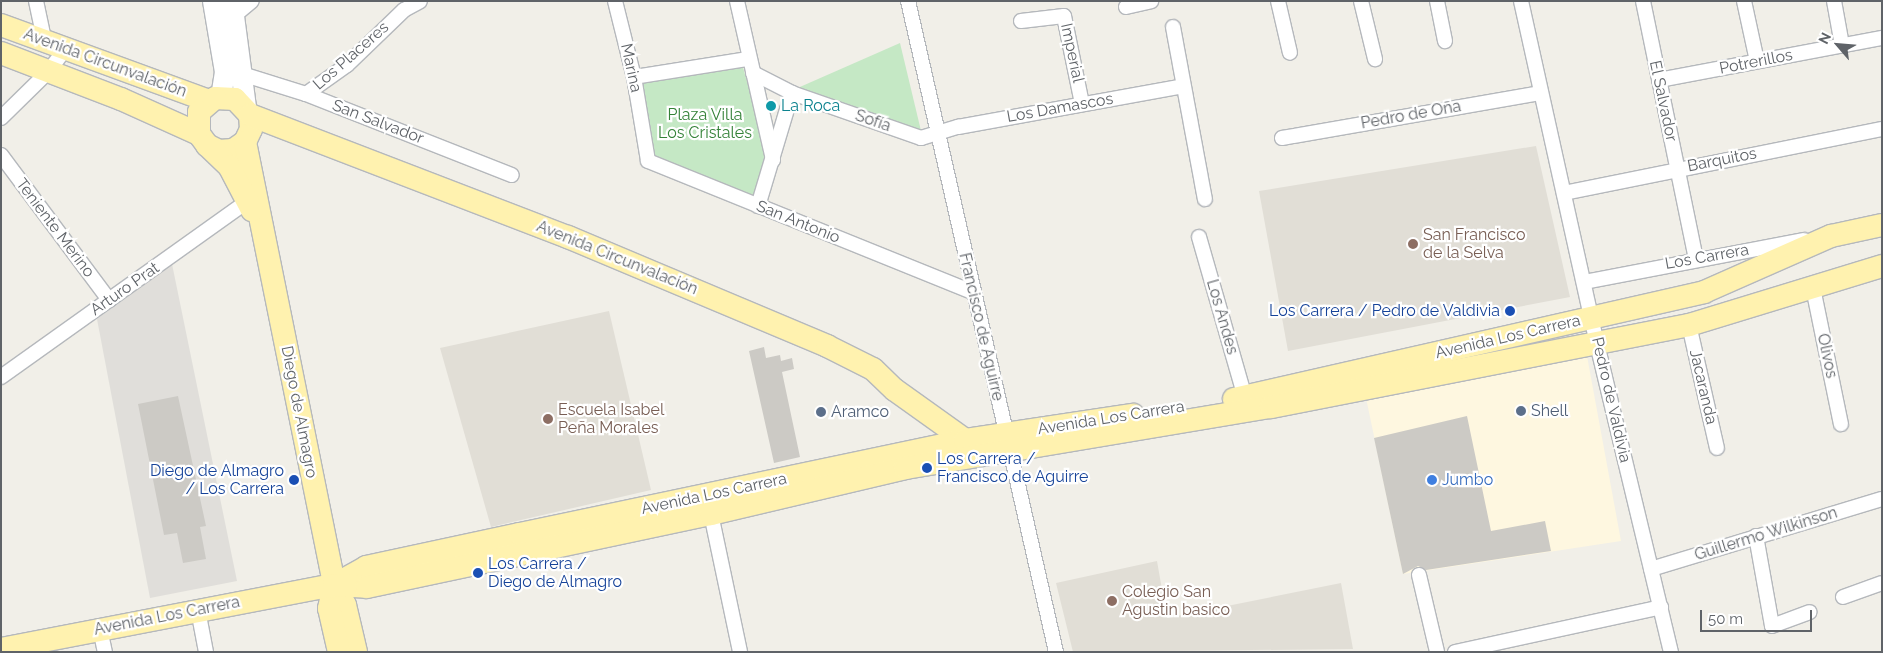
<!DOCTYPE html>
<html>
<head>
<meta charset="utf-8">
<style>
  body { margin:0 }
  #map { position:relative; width:1883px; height:653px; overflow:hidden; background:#f1efe8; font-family:Raleway,sans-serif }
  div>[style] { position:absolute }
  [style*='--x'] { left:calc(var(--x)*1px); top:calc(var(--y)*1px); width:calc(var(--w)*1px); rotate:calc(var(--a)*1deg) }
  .commercial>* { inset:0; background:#fef7e0 }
  .industrial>* { inset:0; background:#e0deda }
  .education>* { inset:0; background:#e1ded6 }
  .green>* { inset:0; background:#c5e8c5 }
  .building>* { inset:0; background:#cccac5 }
  .roads { filter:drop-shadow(1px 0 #b5b8bc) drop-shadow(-1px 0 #b5b8bc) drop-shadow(0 1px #b5b8bc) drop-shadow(0 -1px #b5b8bc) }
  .street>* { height:14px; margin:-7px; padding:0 7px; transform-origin:7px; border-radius:7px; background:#fff }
  .secondary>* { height:20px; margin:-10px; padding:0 10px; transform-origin:10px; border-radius:10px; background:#fff }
  .primary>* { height:22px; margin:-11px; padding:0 11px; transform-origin:11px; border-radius:11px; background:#fff2af }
  .dots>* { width:14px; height:14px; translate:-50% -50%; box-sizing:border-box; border:2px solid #fff; border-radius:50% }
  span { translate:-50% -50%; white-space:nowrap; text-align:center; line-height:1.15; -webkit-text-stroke:4.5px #fff; paint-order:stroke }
  .street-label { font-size:16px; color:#5f6368 }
  .culture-label { font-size:16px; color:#0d838f }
  .left { translate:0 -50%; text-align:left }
  .park-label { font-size:16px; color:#348238 }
  .education-label { font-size:16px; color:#785e54 }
  .transit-label { font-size:16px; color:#164399 }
  .right { translate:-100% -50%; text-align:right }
  .service-label { font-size:16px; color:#4e5e75 }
  .shop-label { font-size:16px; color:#366cbe }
  .frame { position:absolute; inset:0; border:2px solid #5f6368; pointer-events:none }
  .north { position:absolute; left:1813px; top:20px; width:50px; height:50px; -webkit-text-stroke:4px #fff; paint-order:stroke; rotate:297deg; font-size:14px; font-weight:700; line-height:20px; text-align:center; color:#5f6368 }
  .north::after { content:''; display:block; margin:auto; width:18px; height:22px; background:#5f6368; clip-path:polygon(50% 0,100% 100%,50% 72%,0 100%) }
  .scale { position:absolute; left:1700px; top:610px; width:112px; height:22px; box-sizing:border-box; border:2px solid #5f6368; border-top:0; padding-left:6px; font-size:15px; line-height:18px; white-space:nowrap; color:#5f6368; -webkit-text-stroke:4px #fff; paint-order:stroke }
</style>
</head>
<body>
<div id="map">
  <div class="commercial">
    <div style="clip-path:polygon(1587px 356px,1621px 541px,1403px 574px,1366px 398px)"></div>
  </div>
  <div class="industrial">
    <div style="clip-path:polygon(172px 264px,237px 581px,150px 598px,97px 319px)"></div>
  </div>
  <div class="education">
    <div style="clip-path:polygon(1536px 146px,1570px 297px,1288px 351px,1259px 191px)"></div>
    <div style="clip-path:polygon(609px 311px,651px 490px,491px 527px,440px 348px)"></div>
    <div style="clip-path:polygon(1157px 561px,1167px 618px,1341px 583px,1353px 649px,1073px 652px,1056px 583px)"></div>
  </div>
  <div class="green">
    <div style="clip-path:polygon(900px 43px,922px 135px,793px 90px)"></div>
    <div style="clip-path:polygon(742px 64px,770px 161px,754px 201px,653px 157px,640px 83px)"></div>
  </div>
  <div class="building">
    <div style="clip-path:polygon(764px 347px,766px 358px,780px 355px,781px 361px,792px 358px,794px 369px,782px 372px,800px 457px,774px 463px,749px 351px)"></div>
    <div style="clip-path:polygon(178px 396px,206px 526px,200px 527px,206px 559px,183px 563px,177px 533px,164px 535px,138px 404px)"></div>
    <div style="clip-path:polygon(1467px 416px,1491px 531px,1545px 521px,1551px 551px,1426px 570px,1418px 566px,1403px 574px,1374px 438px)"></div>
  </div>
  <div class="roads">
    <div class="street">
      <div style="--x:36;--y:1;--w:40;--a:78"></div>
      <div style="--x:615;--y:1;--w:78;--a:76"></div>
      <div style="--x:634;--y:77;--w:85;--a:80.5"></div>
      <div style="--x:648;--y:161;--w:350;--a:22"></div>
      <div style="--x:737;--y:1;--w:163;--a:77.2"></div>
      <div style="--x:908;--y:1;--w:668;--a:77.19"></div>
      <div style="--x:1278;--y:1;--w:53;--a:77"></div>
      <div style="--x:1361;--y:1;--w:60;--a:76.4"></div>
      <div style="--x:1437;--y:1;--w:41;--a:78.7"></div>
      <div style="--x:1521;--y:1;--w:351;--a:77.5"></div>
      <div style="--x:1597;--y:344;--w:317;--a:76.5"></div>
      <div style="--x:1643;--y:1;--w:263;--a:78.4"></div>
      <div style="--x:1744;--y:1;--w:61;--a:77.8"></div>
      <div style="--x:1834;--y:1;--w:45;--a:79.7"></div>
      <div style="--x:1126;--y:7;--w:26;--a:-13"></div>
      <div style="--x:234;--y:16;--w:23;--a:-40"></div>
      <div style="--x:1021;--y:21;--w:43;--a:-6.6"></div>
      <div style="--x:1064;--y:16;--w:90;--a:78.4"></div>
      <div style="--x:1173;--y:27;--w:175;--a:79.5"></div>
      <div style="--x:753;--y:73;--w:44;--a:27.1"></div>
      <div style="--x:792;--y:93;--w:137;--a:19.2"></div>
      <div style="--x:921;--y:138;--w:39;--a:-17"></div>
      <div style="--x:958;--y:127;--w:229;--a:-10.3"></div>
      <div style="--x:242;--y:74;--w:67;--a:17.4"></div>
      <div style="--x:306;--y:94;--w:221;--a:21.5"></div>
      <div style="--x:634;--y:77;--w:115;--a:-9"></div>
      <div style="--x:1659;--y:80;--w:227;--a:-10.7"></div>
      <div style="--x:306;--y:94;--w:50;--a:-35.3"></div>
      <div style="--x:347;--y:65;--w:79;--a:-44"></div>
      <div style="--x:404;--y:10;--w:18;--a:-29"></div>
      <div style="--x:1;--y:118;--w:66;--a:-44.4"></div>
      <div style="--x:48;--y:72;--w:30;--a:-53"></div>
      <div style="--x:1282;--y:138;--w:263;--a:-9.9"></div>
      <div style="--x:1;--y:155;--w:181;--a:53.3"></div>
      <div style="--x:1564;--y:193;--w:324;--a:-11.4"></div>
      <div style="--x:758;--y:206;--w:118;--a:-73.3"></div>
      <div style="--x:1199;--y:237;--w:166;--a:74"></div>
      <div style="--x:1584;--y:282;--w:224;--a:-10.8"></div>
      <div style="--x:1813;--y:288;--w:139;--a:78.4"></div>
      <div style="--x:1689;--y:325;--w:126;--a:77.2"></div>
      <div style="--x:1;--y:377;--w:303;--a:-35.5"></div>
      <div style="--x:711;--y:514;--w:141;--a:78.1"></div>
      <div style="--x:1756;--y:536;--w:91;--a:79.9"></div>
      <div style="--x:1772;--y:626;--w:40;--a:-20.2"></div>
      <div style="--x:1651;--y:569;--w:241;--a:-16.9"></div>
      <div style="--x:1419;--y:575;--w:79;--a:76.8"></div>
      <div style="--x:1843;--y:597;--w:41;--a:-19.7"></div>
      <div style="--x:198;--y:610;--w:43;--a:79.2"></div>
      <div style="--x:100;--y:629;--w:24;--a:78"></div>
      <div style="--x:1455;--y:652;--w:211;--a:-12.3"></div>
    </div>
    <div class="secondary">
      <div style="--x:213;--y:1;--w:72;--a:80.4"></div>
      <div style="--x:225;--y:72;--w:25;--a:99"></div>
      <div style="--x:232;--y:1;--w:108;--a:82.5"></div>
    </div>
    <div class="primary">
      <div style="--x:1;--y:25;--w:221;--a:20.1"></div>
      <div style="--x:1;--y:53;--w:129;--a:21"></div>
      <div style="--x:121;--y:99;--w:85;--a:24.2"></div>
      <div style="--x:199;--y:134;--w:14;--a:54"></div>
      <div style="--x:207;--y:145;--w:13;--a:27"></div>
      <div style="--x:219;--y:151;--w:14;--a:-4"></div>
      <div style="--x:233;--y:150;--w:14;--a:-34"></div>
      <div style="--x:245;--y:142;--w:14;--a:-65"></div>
      <div style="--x:251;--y:129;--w:14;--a:-94"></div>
      <div style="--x:250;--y:115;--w:22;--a:-133"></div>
      <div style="--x:235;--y:99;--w:20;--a:-177"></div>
      <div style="--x:215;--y:98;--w:21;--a:139"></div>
      <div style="--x:199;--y:112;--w:22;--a:90"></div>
      <div style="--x:250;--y:115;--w:341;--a:21"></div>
      <div style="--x:568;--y:237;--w:281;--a:22.8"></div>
      <div style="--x:827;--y:346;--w:51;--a:26.6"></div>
      <div style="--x:873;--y:369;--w:30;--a:44"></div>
      <div style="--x:895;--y:390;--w:86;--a:35.5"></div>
      <div style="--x:245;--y:142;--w:452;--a:78.6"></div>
      <div style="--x:334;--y:585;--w:23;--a:61"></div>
      <div style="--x:345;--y:605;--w:48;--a:76.8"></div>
      <div style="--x:208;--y:146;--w:29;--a:44"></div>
      <div style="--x:229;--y:166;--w:50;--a:62.4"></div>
      <div style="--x:1234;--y:399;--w:482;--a:-12.8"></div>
      <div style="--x:1704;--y:292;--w:139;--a:-23.8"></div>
      <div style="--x:1831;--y:236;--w:52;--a:-12.2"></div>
      <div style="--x:334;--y:585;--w:37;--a:-29"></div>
      <div style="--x:366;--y:567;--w:157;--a:-12.1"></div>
      <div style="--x:520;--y:534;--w:455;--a:-11.9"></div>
      <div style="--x:965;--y:440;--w:170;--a:-8.5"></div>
      <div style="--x:334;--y:585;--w:24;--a:102"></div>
      <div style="--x:329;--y:608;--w:45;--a:77.2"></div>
      <div style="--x:1;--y:649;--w:339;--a:-10.9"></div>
      <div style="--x:334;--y:585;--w:33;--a:3"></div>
      <div style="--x:367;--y:587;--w:352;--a:-12"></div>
      <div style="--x:711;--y:514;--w:199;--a:-13.3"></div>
      <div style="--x:905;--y:468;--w:371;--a:-9.5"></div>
      <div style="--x:1271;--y:407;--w:426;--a:-11.1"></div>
      <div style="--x:1689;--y:325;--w:202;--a:-17"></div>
    </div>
  </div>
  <div class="dots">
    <div style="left:771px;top:106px;background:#0f9aa8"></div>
    <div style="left:1413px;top:244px;background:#8d6e63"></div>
    <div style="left:1510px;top:311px;background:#1a4fb4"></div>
    <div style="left:1521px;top:411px;background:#5c6f8a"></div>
    <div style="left:821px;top:412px;background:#5c6f8a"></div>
    <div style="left:548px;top:419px;background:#8d6e63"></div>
    <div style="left:927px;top:468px;background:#1a4fb4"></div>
    <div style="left:294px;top:480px;background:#1a4fb4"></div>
    <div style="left:1432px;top:480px;background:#3f7fe0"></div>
    <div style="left:478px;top:573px;background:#1a4fb4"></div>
    <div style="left:1112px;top:601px;background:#8d6e63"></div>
  </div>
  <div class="street-label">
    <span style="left:1072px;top:53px;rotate:78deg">Imperial</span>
    <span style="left:351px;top:56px;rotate:-41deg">Los Placeres</span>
    <span style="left:1756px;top:62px;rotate:-11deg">Potrerillos</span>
    <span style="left:105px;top:63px;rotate:20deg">Avenida Circunvalación</span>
    <span style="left:631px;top:68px;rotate:78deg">Marina</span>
    <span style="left:1663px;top:101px;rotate:78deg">El Salvador</span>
    <span style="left:1060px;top:108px;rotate:-10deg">Los Damascos</span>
    <span style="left:1411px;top:115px;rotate:-10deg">Pedro de Oña</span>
    <span style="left:873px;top:121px;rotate:19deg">Sofía</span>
    <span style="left:378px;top:122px;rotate:21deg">San Salvador</span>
    <span style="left:1722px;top:160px;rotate:-11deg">Barquitos</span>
    <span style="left:798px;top:222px;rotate:22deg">San Antonio</span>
    <span style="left:55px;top:228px;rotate:53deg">Teniente Merino</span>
    <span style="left:1707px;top:257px;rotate:-10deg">Los Carrera</span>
    <span style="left:617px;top:258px;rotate:22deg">Avenida Circunvalación</span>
    <span style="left:125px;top:289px;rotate:-35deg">Arturo Prat</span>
    <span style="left:1222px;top:317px;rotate:74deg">Los Andes</span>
    <span style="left:981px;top:327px;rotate:77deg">Francisco de Aguirre</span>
    <span style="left:1508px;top:337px;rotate:-13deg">Avenida Los Carrera</span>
    <span style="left:1827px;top:356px;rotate:78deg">Olivos</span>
    <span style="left:1703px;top:387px;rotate:77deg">Jacaranda</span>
    <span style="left:1611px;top:400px;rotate:77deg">Pedro de Valdivia</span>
    <span style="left:299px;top:412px;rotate:79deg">Diego de Almagro</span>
    <span style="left:1111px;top:418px;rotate:-9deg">Avenida Los Carrera</span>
    <span style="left:714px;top:494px;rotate:-12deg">Avenida Los Carrera</span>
    <span style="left:1766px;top:534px;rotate:-17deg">Guillermo Wilkinson</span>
    <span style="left:167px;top:616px;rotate:-11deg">Avenida Los Carrera</span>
  </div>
  <div class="culture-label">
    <span class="left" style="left:781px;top:106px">La Roca</span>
  </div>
  <div class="park-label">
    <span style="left:705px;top:124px">Plaza Villa<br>Los Cristales</span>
  </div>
  <div class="education-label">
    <span class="left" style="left:1423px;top:244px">San Francisco<br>de la Selva</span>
    <span class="left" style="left:558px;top:419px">Escuela Isabel<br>Peña Morales</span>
    <span class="left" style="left:1122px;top:601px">Colegio San<br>Agustin basico</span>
  </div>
  <div class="transit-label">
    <span class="right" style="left:1500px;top:311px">Los Carrera / Pedro de Valdivia</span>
    <span class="left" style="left:937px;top:468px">Los Carrera /<br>Francisco de Aguirre</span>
    <span class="right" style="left:284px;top:480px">Diego de Almagro<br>/ Los Carrera</span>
    <span class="left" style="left:488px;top:573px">Los Carrera /<br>Diego de Almagro</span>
  </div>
  <div class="service-label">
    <span class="left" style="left:1531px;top:411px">Shell</span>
    <span class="left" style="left:831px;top:412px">Aramco</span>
  </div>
  <div class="shop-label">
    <span class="left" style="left:1442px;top:480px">Jumbo</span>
  </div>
  <div class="frame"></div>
  <div class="north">N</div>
  <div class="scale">50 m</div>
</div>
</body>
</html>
